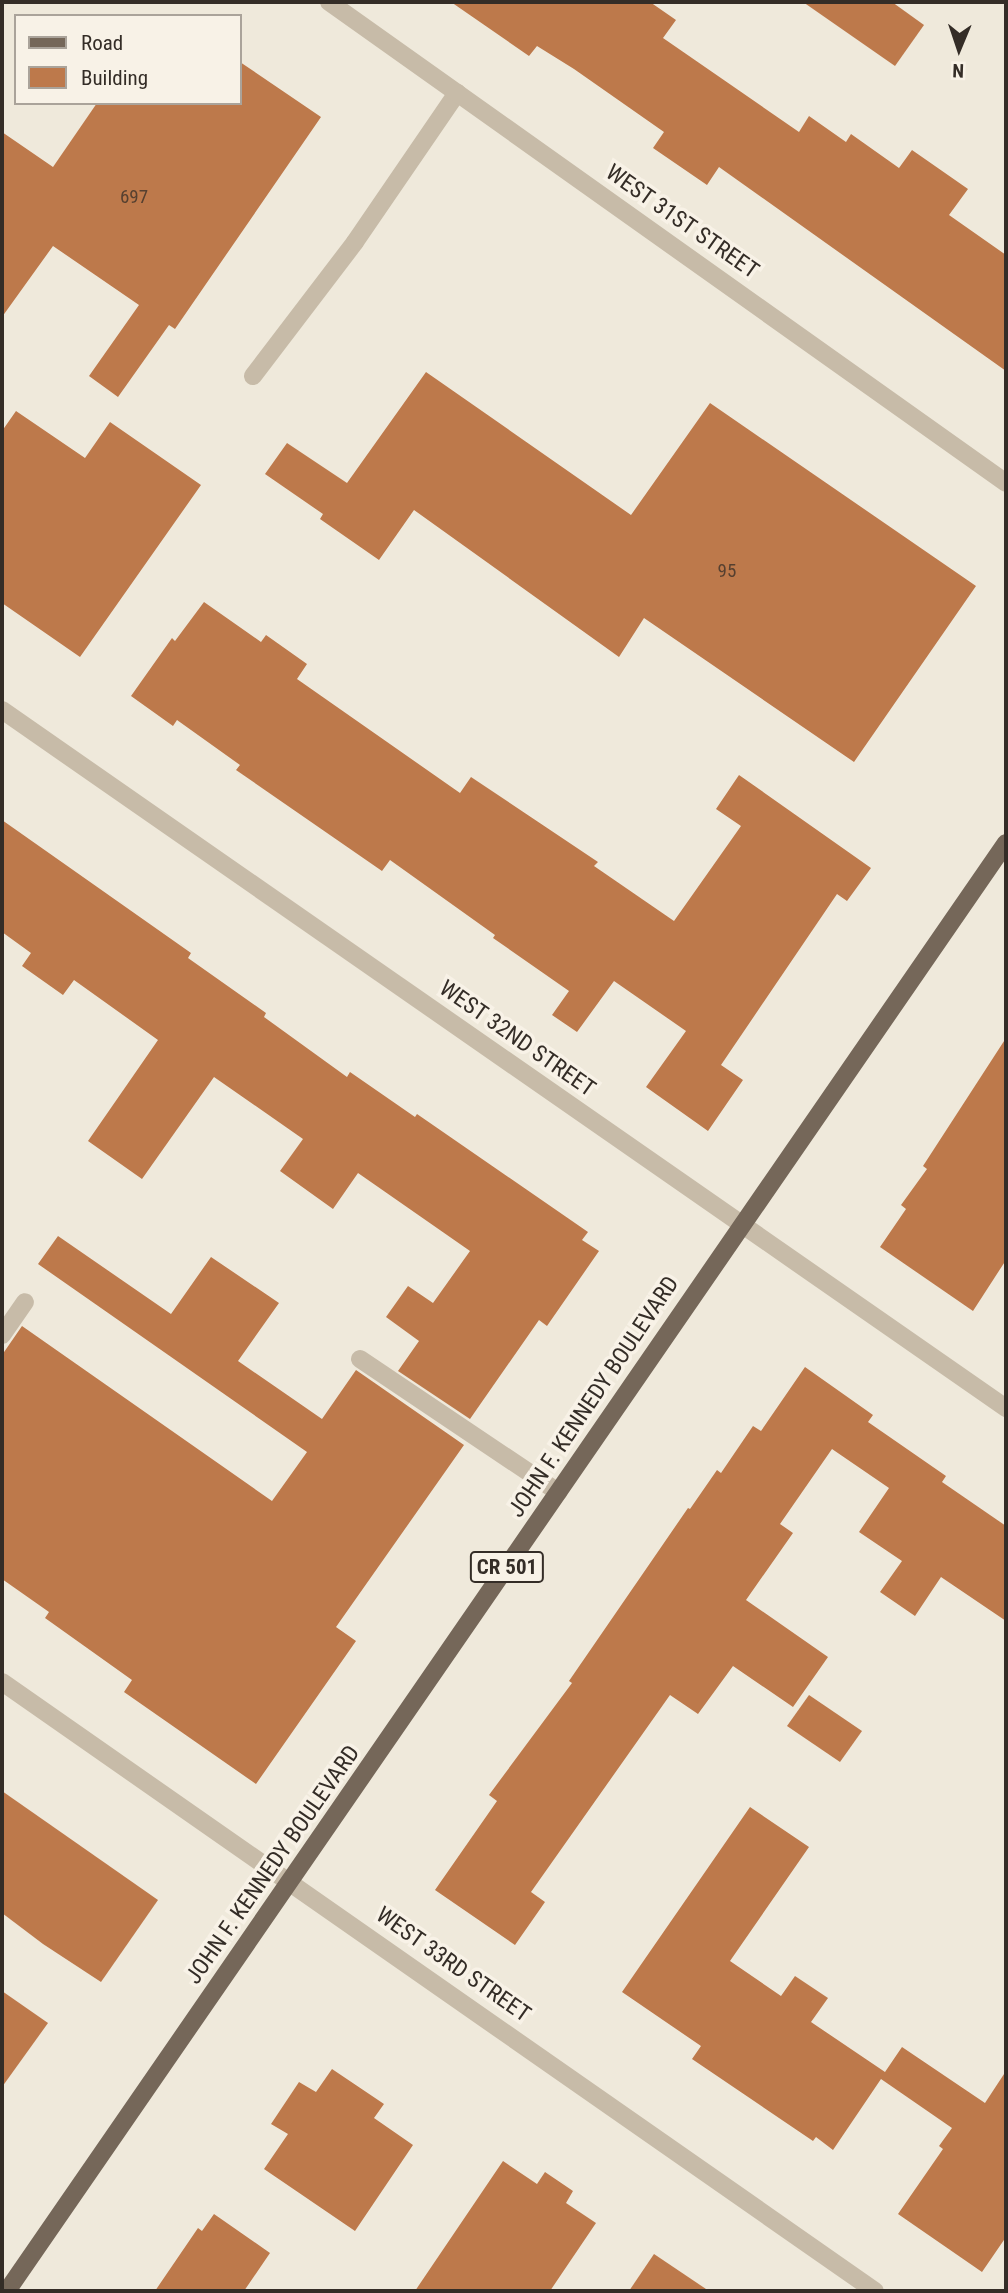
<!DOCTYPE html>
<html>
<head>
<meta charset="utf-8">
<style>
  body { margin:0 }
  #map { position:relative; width:1008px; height:2293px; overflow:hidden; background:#efe9db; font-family:"Roboto Condensed",sans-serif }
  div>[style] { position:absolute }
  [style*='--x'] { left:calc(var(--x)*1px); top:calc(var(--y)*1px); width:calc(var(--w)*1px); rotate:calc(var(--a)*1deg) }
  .building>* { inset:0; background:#bd794b }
  .lane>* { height:18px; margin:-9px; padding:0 9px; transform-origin:9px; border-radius:9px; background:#c7bba8 }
  .street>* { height:18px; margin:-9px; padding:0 9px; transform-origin:9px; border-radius:9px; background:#c7bba8 }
  .primary>* { height:18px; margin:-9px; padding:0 9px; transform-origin:9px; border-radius:9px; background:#756759 }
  span { translate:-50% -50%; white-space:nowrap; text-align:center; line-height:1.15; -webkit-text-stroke:7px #f8f2e7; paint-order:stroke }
  .number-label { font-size:19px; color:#564030 }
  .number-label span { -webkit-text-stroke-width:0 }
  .shield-label span { padding:2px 5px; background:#f8f2e7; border:2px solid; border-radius:5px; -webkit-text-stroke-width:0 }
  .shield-label { font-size:21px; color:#342d27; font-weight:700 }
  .street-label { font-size:23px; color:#342d27 }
  .frame { position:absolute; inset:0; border:4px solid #342d27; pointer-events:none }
  .legend { position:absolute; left:14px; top:14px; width:228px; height:91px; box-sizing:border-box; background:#f8f2e7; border:2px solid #aaa39a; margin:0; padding:9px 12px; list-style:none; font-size:21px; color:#342d27 }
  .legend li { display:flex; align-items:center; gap:14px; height:35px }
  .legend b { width:35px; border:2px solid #aaa39a }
  .north { position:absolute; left:924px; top:14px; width:70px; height:70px; -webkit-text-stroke:5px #f8f2e7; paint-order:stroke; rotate:182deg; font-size:19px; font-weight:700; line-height:28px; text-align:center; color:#342d27 }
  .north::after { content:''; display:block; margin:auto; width:24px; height:32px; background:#342d27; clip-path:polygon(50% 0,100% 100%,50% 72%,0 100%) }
</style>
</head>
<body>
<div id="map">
  <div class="building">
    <div style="clip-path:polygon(451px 2px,650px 2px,676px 20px,663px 38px,799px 132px,809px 116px,846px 142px,851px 134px,899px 168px,912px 150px,968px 189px,949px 215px,1006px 255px,1006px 371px,719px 167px,707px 185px,653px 148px,664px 132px,574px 69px,537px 46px,529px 56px)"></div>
    <div style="clip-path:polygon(803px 2px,892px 2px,924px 25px,895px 66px)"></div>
    <div style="clip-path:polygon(240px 62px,321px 117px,175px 329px,169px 325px,118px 397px,89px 376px,139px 305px,53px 246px,2px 317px,2px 132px,53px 167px,97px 103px,240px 103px)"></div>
    <div style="clip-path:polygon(426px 372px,631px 515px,710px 403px,976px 586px,854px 762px,644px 618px,619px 657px,414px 510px,379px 560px,320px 519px,323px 514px,265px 474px,287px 443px,347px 483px)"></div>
    <div style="clip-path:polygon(16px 411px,85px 458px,110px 422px,201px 485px,80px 657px,2px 603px,2px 431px)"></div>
    <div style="clip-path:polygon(204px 602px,261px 642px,266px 635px,307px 664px,297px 679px,460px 793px,471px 777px,598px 862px,594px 866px,674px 921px,741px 826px,716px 809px,739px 775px,871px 868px,847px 901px,837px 894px,721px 1065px,743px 1080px,708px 1131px,646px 1087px,686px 1031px,614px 981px,577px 1032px,552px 1015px,569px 991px,493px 938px,495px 935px,390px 860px,382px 871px,236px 770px,240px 765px,177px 720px,173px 726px,131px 696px,172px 638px,175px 641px)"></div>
    <div style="clip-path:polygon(2px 820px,191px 953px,188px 958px,266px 1013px,264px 1017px,347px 1077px,350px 1072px,415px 1117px,417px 1114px,588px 1232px,582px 1240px,599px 1251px,547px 1326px,539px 1320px,470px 1419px,398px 1371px,419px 1341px,386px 1317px,408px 1286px,433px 1303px,470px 1251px,358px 1173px,333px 1209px,280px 1171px,303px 1139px,214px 1077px,142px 1179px,88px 1141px,158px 1040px,74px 980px,63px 995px,22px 966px,31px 953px,2px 932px)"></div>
    <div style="clip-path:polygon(1006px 1038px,1006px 1260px,973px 1311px,880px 1247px,906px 1209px,901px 1205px,927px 1169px,923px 1166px)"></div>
    <div style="clip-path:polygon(58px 1236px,171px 1314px,211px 1257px,279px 1303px,238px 1361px,322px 1419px,356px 1370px,464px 1445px,336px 1627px,356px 1641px,256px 1784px,124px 1692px,132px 1680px,45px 1618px,49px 1612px,2px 1579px,2px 1355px,22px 1326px,272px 1501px,307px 1452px,38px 1264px)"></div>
    <div style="clip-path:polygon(805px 1367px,873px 1415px,868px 1422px,946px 1476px,942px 1482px,1006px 1526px,1006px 1621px,941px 1577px,915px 1616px,880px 1592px,902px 1561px,859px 1532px,889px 1488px,832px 1449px,780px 1524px,793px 1533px,746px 1600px,828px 1657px,793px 1707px,733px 1666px,698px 1714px,670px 1695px,531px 1892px,545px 1902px,515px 1945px,435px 1890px,497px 1801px,489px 1795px,572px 1683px,569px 1681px,688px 1508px,690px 1509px,717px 1470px,721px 1473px,753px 1426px,761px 1431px)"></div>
    <div style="clip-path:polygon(809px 1695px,862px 1731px,840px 1762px,787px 1726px)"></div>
    <div style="clip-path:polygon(2px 1791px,158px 1900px,101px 1982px,43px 1944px,2px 1913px)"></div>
    <div style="clip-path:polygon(750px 1807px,809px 1847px,730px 1961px,781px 1996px,795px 1976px,828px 1998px,811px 2022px,885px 2072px,902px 2047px,985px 2103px,1006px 2071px,1006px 2237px,982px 2272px,898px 2214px,943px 2149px,939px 2146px,952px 2128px,881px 2079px,833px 2150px,816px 2137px,813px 2141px,692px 2059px,701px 2046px,622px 1992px)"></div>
    <div style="clip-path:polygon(2px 1991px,48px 2023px,2px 2087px)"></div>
    <div style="clip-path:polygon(332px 2069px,384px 2104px,374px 2118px,413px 2145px,355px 2231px,264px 2169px,288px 2134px,271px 2124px,299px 2082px,316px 2092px)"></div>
    <div style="clip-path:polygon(503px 2161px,537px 2184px,545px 2172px,573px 2191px,566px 2203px,596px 2223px,550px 2291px,415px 2291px)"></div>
    <div style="clip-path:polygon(214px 2214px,270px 2253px,244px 2291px,155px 2291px,198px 2228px,202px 2231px)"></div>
    <div style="clip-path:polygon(654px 2254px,709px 2291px,629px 2291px)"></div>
  </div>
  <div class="lane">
    <div style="--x:253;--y:376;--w:168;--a:-52.7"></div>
    <div style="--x:355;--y:242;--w:181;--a:-55.6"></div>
    <div style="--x:2;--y:1335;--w:40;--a:-55.1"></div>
    <div style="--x:360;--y:1359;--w:239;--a:33.9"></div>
  </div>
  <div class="street">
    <div style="--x:329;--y:2;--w:830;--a:35.39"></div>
    <div style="--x:2;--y:710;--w:1223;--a:34.81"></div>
    <div style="--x:2;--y:1682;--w:1064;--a:34.9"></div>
  </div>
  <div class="primary">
    <div style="--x:7;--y:2291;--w:1759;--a:-55.4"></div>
  </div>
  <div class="number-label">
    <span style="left:134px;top:197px">697</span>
    <span style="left:727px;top:571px">95</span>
  </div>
  <div class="shield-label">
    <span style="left:507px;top:1567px">CR 501</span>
  </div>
  <div class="street-label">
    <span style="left:682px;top:222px;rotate:35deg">WEST 31ST STREET</span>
    <span style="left:517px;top:1039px;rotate:35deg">WEST 32ND STREET</span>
    <span style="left:594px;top:1397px;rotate:-56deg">JOHN F. KENNEDY BOULEVARD</span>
    <span style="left:273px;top:1865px;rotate:-55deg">JOHN F. KENNEDY BOULEVARD</span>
    <span style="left:453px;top:1965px;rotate:35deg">WEST 33RD STREET</span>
  </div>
  <div class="frame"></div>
  <ul class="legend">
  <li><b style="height:9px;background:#756759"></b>Road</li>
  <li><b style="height:19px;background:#bd794b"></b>Building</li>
  </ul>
  <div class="north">N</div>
</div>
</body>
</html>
